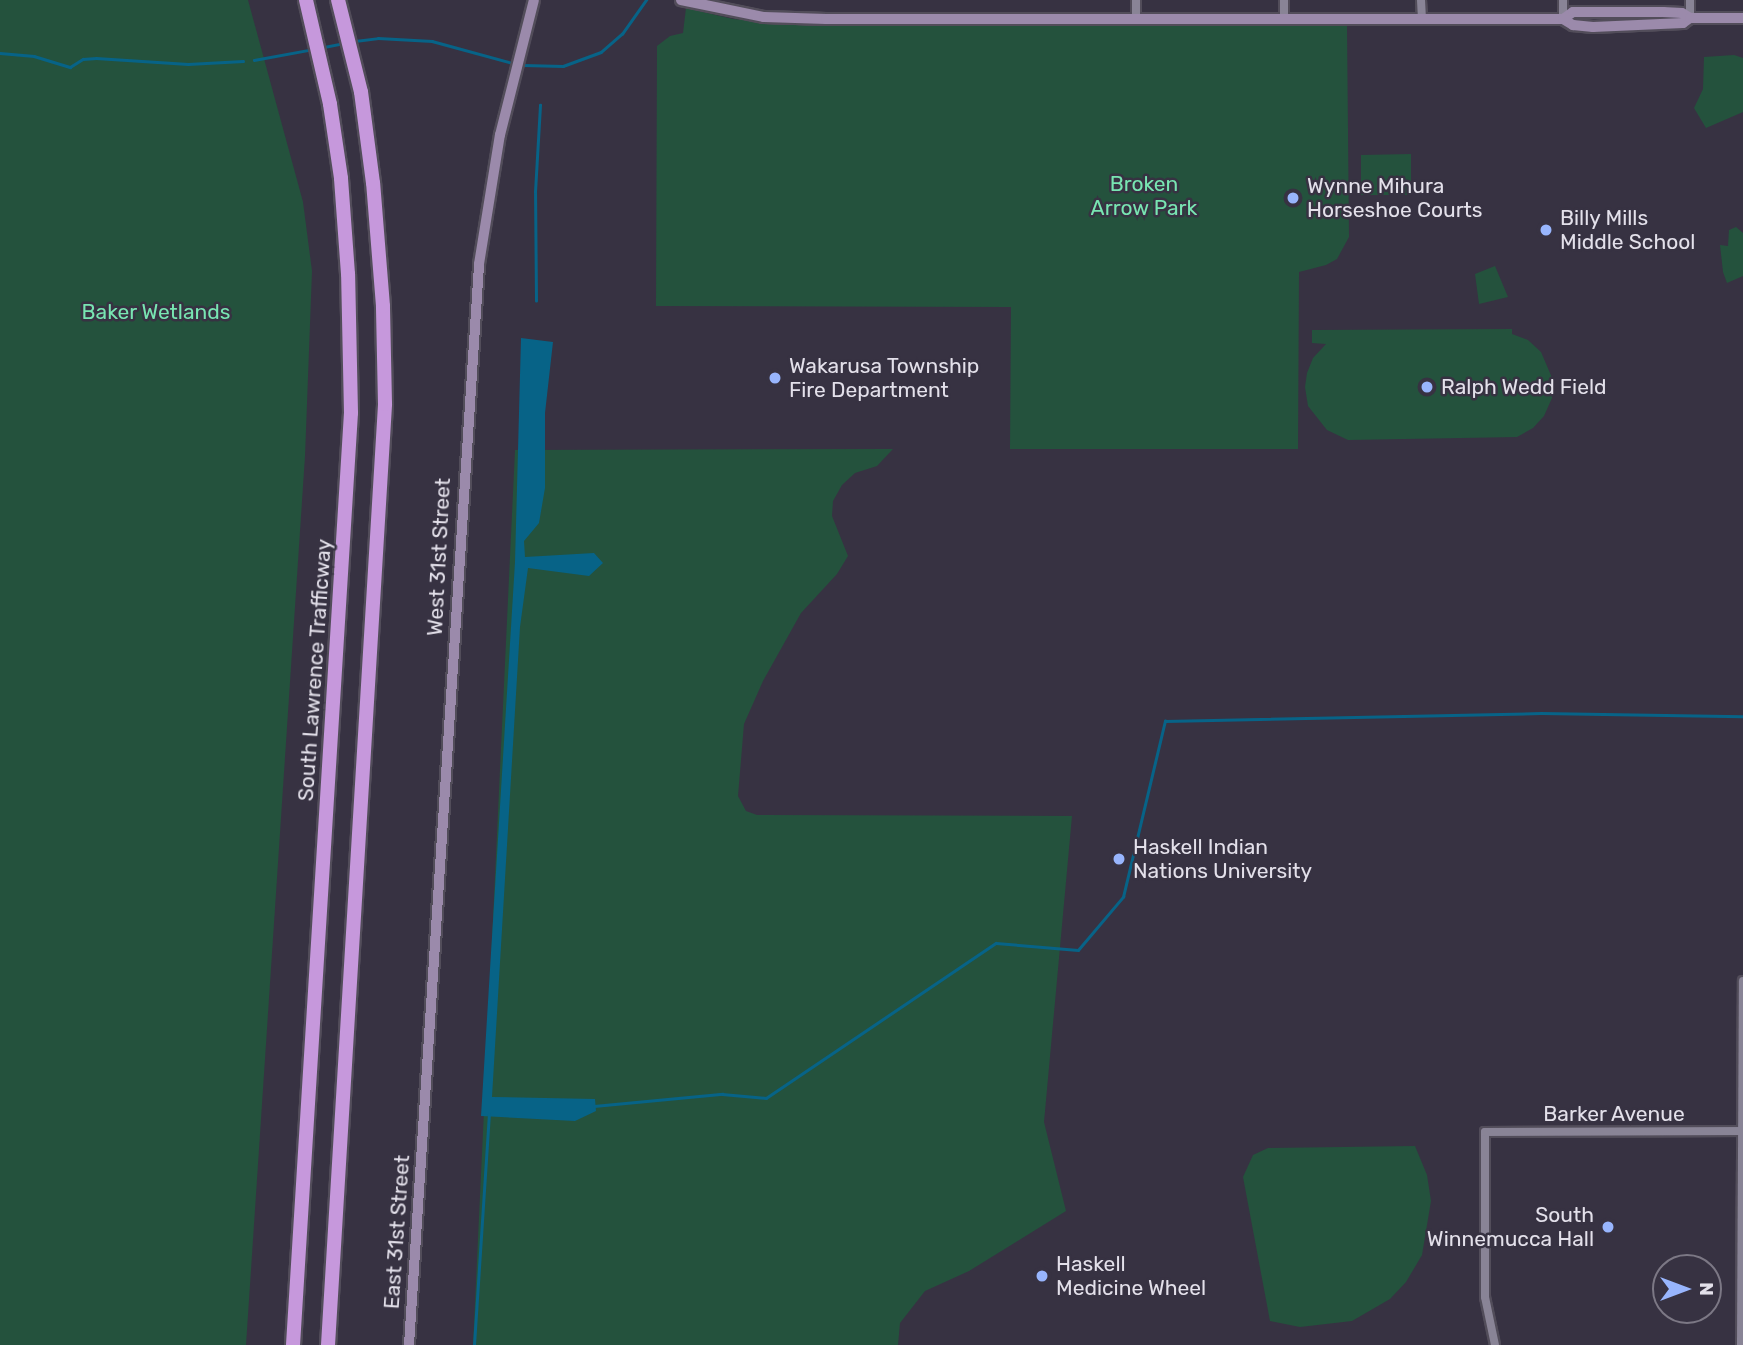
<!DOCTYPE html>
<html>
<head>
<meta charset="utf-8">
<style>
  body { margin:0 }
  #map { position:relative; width:1743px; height:1345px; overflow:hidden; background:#373242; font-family:Rubik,sans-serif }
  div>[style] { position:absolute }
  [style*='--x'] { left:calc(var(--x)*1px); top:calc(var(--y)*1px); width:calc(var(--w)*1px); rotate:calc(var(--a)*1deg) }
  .green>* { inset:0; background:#24523d }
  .water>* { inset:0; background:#076387 }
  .stream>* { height:2.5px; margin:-1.25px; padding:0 1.25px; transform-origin:1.25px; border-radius:1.25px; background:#076387 }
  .roads { filter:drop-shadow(2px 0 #524d5a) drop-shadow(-2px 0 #524d5a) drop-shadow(0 2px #524d5a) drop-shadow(0 -2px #524d5a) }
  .minor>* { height:8px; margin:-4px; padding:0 4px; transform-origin:4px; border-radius:4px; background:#898496 }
  .secondary>* { height:10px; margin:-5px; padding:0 5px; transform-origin:5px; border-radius:5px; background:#9b8aab }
  .motorway>* { height:14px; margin:-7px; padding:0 7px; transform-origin:7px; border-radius:7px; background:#c698dc }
  .dots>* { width:19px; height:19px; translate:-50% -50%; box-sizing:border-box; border:4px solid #373242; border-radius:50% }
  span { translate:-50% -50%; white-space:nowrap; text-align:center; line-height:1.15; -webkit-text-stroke:5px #373242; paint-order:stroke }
  .park-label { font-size:21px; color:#78e5b2 }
  .poi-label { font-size:21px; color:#e3e0ea }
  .left { translate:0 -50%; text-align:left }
  .right { translate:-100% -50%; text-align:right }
  .street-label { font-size:21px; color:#e3e0ea }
  .north { position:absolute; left:1652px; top:1254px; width:70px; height:70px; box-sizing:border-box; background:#373242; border:2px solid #7c7885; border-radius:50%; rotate:90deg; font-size:19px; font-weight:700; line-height:28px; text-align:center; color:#e3e0ea }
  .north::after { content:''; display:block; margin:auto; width:24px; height:32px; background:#98b5fd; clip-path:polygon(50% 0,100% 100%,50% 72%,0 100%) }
</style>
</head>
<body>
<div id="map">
  <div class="green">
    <div style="clip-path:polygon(0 0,248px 0,303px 202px,312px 271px,305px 456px,246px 1345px,0 1345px)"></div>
    <div style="clip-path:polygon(686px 8px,733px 19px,798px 25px,1347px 25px,1349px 237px,1337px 259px,1326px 265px,1299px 272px,1298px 449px,1010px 449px,1011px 307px,656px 306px,657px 46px,670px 36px,683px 33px)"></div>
    <div style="clip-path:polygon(1734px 55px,1743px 58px,1743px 112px,1706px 128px,1694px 108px,1703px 89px,1704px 57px)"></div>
    <div style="clip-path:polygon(1411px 154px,1411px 195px,1361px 195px,1361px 155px)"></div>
    <div style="clip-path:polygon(1736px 227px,1743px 233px,1743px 276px,1727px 283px,1723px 272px,1720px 245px,1728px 246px,1729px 230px)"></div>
    <div style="clip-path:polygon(1495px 266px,1508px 297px,1479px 304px,1475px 274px)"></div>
    <div style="clip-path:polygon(1512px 329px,1512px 334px,1528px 340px,1541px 352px,1553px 380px,1552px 398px,1544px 416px,1533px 428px,1517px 437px,1348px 440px,1327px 430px,1308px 406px,1305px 387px,1307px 373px,1313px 358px,1326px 344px,1312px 343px,1312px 330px)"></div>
    <div style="clip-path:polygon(893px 449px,877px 466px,855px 473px,842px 485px,833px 501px,832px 516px,848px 556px,837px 574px,801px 613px,763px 681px,744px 724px,738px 796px,746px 811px,757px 815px,1072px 816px,1044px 1122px,1066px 1211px,969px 1271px,925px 1291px,900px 1323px,898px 1345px,473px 1345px,515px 450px)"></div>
    <div style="clip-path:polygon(1415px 1146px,1427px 1175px,1431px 1201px,1422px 1255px,1406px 1282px,1390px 1299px,1352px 1321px,1300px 1327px,1270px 1321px,1243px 1177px,1253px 1155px,1268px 1148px)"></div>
  </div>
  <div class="water">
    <div style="clip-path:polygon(521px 338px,553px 342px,545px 413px,545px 488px,539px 523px,524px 541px,525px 557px,594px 553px,603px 563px,589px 576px,528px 568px,520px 627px,492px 1097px,595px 1099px,596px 1111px,575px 1121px,481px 1116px,515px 562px)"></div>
  </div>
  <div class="stream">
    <div style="--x:355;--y:41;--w:23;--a:-7"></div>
    <div style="--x:378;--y:38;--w:54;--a:3.2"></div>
    <div style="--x:432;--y:41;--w:87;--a:15.3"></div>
    <div style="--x:324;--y:47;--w:21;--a:-11"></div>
    <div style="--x:0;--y:53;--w:34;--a:5"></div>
    <div style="--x:34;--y:56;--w:38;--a:17"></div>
    <div style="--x:70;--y:67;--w:15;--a:-32"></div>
    <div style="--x:83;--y:59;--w:13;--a:-4"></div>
    <div style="--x:96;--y:58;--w:92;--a:3.7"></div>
    <div style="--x:188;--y:64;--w:55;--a:-3.1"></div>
    <div style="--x:254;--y:60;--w:61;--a:-10.4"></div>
    <div style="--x:523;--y:65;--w:40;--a:1.4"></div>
    <div style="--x:563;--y:66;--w:40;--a:-20.2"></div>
    <div style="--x:601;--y:52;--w:28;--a:-41"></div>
    <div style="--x:622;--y:34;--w:42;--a:-54.8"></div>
    <div style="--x:536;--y:301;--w:109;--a:-90.5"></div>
    <div style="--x:535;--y:192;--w:87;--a:-86.7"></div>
    <div style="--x:594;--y:1106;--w:129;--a:-5.4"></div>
    <div style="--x:722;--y:1094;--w:44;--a:5.2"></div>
    <div style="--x:766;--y:1098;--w:277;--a:-34"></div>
    <div style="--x:996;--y:943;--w:82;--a:4.9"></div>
    <div style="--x:1078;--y:950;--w:70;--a:-49.7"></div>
    <div style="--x:1123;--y:897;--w:181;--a:-76.6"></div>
    <div style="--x:1165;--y:721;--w:376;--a:-1.2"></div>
    <div style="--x:1541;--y:713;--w:202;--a:0.9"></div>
    <div style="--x:474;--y:1345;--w:231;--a:-86.3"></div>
  </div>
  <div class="roads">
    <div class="minor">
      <div style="--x:1136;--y:0;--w:19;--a:90"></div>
      <div style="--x:1284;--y:0;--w:19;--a:90"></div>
      <div style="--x:1421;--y:0;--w:18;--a:87"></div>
      <div style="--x:1563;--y:0;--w:19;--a:90"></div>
      <div style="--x:1690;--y:0;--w:18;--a:90"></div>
      <div style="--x:1495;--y:1345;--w:49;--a:-101.8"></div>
      <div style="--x:1485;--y:1297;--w:165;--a:-90"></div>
      <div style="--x:1485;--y:1132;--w:258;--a:-0.2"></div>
      <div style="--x:1741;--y:1345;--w:364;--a:-89.7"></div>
    </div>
    <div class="secondary">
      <div style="--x:681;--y:0;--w:85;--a:11.6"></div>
      <div style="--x:764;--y:17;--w:62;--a:1.8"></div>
      <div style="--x:826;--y:19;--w:737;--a:0"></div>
      <div style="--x:1563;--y:19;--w:12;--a:31"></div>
      <div style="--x:1573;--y:25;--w:20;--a:6"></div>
      <div style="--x:1593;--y:27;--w:90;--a:-2.5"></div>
      <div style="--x:1683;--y:23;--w:9;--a:-36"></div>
      <div style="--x:1563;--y:19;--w:12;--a:-35"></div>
      <div style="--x:1573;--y:12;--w:90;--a:0"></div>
      <div style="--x:1663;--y:12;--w:19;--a:3"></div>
      <div style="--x:1682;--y:13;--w:9;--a:32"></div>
      <div style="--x:1690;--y:18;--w:53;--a:0"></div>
      <div style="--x:409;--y:1345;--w:1083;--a:-86.29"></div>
      <div style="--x:479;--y:264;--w:131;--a:-80.8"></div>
      <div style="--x:500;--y:135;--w:139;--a:-75.9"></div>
    </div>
    <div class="motorway">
      <div style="--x:293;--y:1345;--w:934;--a:-86.44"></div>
      <div style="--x:351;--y:413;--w:139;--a:-91.2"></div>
      <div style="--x:348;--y:274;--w:96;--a:-94.2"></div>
      <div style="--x:341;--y:178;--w:75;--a:-98.5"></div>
      <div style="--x:330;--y:104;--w:107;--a:-103"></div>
      <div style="--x:328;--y:1345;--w:943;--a:-86.53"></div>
      <div style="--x:385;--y:404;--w:98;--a:-91.2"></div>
      <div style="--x:383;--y:306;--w:123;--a:-94.6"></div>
      <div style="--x:373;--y:183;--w:92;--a:-97.5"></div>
      <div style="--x:361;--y:92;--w:95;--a:-104"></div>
    </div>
  </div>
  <div class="dots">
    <div style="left:1293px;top:198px;background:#98b5fd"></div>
    <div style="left:1546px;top:230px;background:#98b5fd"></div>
    <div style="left:775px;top:378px;background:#98b5fd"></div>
    <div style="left:1427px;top:387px;background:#98b5fd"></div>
    <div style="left:1119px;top:859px;background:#98b5fd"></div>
    <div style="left:1608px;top:1227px;background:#98b5fd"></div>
    <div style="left:1042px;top:1276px;background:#98b5fd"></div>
  </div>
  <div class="park-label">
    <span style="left:1144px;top:196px">Broken<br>Arrow Park</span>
    <span style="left:156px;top:312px">Baker Wetlands</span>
  </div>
  <div class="poi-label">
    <span class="left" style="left:1307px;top:198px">Wynne Mihura<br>Horseshoe Courts</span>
    <span class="left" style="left:1560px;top:230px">Billy Mills<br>Middle School</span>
    <span class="left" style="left:789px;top:378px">Wakarusa Township<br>Fire Department</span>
    <span class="left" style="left:1441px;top:387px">Ralph Wedd Field</span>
    <span class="left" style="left:1133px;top:859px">Haskell Indian<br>Nations University</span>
    <span class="right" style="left:1594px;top:1227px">South<br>Winnemucca Hall</span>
    <span class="left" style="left:1056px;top:1276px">Haskell<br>Medicine Wheel</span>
  </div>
  <div class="street-label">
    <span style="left:439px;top:557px;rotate:-87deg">West 31st Street</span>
    <span style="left:315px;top:670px;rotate:-86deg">South Lawrence Trafficway</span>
    <span style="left:1614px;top:1114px">Barker Avenue</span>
    <span style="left:397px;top:1232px;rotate:-86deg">East 31st Street</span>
  </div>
  <div class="north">N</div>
</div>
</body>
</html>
